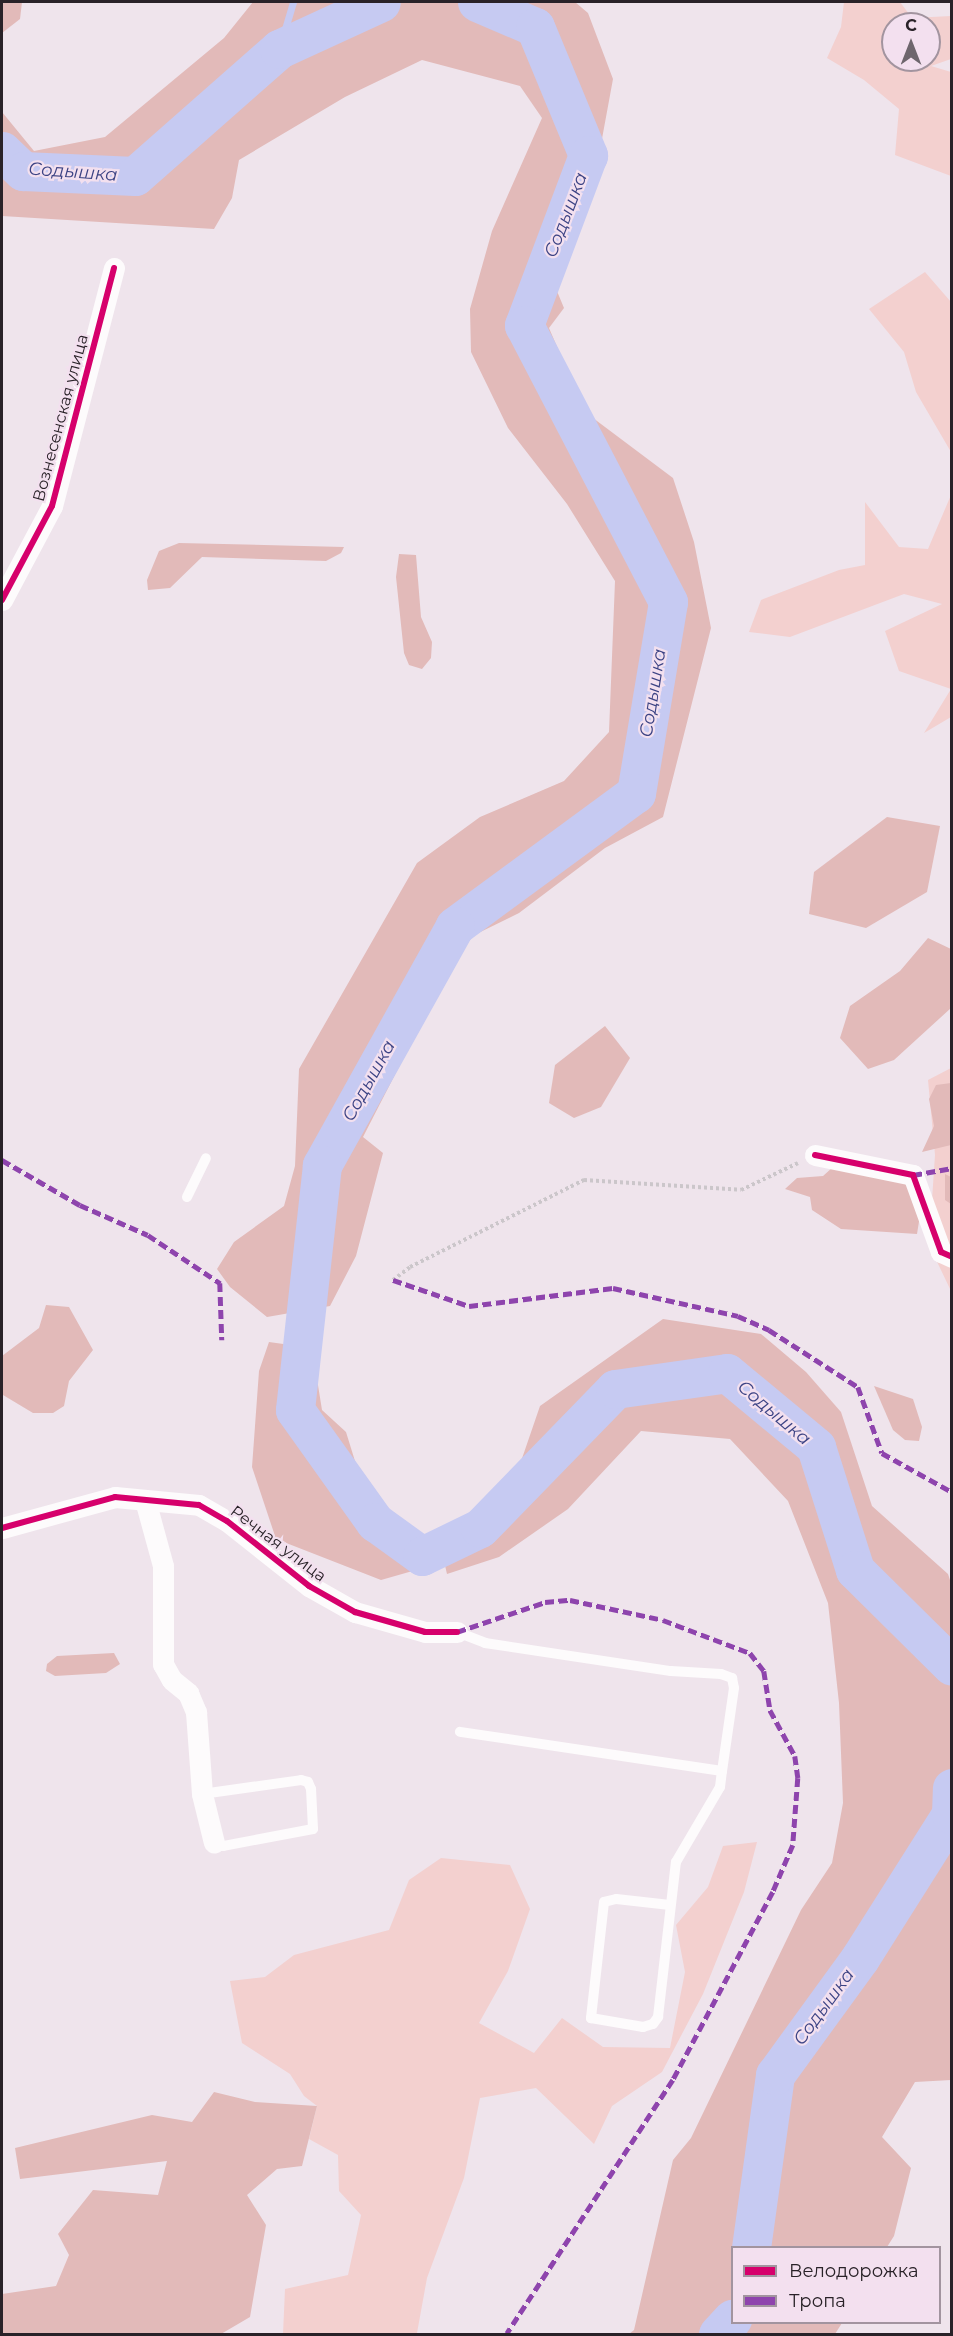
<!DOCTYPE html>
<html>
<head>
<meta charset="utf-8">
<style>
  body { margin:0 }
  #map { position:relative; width:953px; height:2336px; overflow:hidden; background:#efe4ec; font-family:Montserrat,sans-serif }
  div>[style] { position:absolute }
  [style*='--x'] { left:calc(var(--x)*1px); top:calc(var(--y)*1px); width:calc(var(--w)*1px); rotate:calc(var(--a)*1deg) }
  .green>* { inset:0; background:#f3d0cf }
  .forest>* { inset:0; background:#e2bab9 }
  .stream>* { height:7px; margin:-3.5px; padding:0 3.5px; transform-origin:3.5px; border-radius:3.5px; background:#c6caf2 }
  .river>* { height:39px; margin:-19.5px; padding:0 19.5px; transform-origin:19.5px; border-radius:19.5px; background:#c6caf2 }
  .path>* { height:4px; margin-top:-2px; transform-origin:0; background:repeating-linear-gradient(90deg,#cbc6ca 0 3px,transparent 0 6px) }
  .service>* { height:10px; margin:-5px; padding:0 5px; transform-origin:5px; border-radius:5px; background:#fdfbfc }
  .minor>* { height:21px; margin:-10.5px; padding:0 10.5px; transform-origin:10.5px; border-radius:10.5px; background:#fdfbfc }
  .quiet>* { height:4.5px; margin-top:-2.25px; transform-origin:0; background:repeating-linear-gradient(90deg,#8e44ad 0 9px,transparent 0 13.5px) }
  .cycleway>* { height:6px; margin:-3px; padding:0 3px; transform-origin:3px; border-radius:3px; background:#d6006c }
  span { translate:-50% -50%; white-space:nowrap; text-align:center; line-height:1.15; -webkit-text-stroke:4.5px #f3e0ef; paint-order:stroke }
  .street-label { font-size:16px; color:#292228 }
  .water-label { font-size:18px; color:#3c4384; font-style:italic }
  .frame { position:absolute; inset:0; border:3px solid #292228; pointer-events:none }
  .legend { position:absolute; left:731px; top:2246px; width:210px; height:78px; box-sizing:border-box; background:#f3e0ef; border:2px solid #a2949f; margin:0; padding:8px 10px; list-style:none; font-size:18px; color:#292228 }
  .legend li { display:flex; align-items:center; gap:12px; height:30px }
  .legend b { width:30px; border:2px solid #a2949f }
  .north { position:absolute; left:881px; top:12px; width:60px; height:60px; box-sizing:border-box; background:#f3e0ef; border:2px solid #a2949f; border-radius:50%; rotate:0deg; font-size:16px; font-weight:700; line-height:24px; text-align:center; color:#292228 }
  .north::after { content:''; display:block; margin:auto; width:21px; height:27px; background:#6e666d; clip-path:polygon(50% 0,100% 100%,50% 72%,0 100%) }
</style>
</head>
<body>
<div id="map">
  <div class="green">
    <div style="clip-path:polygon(evenodd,844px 2px,900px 2px,912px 18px,951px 16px,951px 59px,931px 66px,951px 72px,951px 176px,895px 155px,899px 109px,864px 80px,827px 58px,841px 27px,844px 2px,893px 24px,929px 24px,929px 60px,893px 60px,893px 24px)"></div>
    <div style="clip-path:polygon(925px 272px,951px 302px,951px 452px,916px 392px,904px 352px,869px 309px)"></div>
    <div style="clip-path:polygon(951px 476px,951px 717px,924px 733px,951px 689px,899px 671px,885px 631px,942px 604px,904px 594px,790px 637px,749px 632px,761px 600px,839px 570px,865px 565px,865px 502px,899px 547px,928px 549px,951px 495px)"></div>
    <div style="clip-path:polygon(951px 1068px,951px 1291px,929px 1245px,935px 1155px,928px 1080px)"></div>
    <div style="clip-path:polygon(757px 1842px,744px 1892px,703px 1994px,662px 2072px,612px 2106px,594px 2144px,536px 2088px,480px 2098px,464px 2178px,427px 2278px,417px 2333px,283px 2334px,285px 2289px,348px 2275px,361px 2215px,339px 2191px,338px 2155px,309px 2139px,317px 2106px,304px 2096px,290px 2074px,242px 2043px,230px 1981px,265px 1977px,294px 1955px,389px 1930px,409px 1880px,441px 1858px,510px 1865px,530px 1909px,508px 1971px,479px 2023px,534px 2053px,562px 2018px,603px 2047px,670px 2048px,685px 1972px,676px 1925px,708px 1887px,723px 1846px)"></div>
  </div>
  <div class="forest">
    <div style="clip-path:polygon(2px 2px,22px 2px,20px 19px,2px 33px)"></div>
    <div style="clip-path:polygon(253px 2px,575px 2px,588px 13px,613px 79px,590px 204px,554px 284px,564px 308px,549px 328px,585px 412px,673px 478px,694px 542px,711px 628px,663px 817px,605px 848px,519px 913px,464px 940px,363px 1137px,383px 1153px,356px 1256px,330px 1306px,267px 1317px,230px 1287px,217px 1269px,234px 1242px,284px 1206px,295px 1166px,299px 1069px,417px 863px,480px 817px,564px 781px,609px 732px,615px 581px,567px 504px,508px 428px,471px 352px,470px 309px,492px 231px,542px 118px,520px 86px,422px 60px,345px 97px,239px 160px,232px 198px,214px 229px,2px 216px,2px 112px,34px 151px,105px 137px,224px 38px)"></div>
    <div style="clip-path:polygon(179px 543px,344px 547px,341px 553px,326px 561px,202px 557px,170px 588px,148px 590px,147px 580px,159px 551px)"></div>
    <div style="clip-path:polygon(399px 554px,416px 555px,421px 617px,432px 642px,431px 658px,422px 669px,409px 665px,404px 653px,396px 577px)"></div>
    <div style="clip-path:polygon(887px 817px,940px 826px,927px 892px,866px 928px,809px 914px,814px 872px)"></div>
    <div style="clip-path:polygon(928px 938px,951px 949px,951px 1008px,894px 1060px,868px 1069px,840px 1038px,850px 1006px,900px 971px)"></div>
    <div style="clip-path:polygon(605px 1026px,630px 1058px,601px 1107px,574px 1118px,549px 1103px,555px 1065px)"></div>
    <div style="clip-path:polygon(951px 1083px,951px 1145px,922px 1152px,934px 1126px,929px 1099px,936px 1085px)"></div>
    <div style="clip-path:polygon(833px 1167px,906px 1175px,922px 1203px,917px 1234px,841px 1229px,812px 1210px,810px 1197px,785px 1189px,797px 1178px,823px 1176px)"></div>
    <div style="clip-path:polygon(945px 1174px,951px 1177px,951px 1204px,945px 1200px)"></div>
    <div style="clip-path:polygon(46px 1305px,69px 1307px,93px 1350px,69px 1381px,64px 1406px,53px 1413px,33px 1413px,3px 1395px,2px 1356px,39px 1328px)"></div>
    <div style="clip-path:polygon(663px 1319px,761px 1334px,806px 1372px,841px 1412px,872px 1506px,948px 1574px,951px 1583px,951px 2080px,915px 2082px,882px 2137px,911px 2168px,894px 2236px,887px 2247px,732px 2248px,732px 2322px,842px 2323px,835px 2334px,629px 2334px,634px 2330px,673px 2160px,691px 2138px,801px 1910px,832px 1863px,843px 1803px,839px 1703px,828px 1603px,788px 1501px,730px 1439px,641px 1431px,568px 1509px,499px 1557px,447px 1574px,443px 1557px,495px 1537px,540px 1406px)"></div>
    <div style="clip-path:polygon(269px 1342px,312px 1348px,322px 1410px,346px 1432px,359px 1474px,423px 1568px,381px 1580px,276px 1539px,252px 1467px,259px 1371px)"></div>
    <div style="clip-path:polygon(874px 1386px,913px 1399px,922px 1427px,919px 1441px,905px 1440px,893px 1430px)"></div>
    <div style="clip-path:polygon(114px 1653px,120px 1664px,106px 1673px,55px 1676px,46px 1671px,47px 1664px,57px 1656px)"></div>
    <div style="clip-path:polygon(214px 2092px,255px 2102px,317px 2106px,302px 2166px,277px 2169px,247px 2195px,266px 2225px,250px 2317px,221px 2334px,2px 2334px,2px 2294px,56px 2286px,69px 2255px,58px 2234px,93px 2190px,158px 2195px,167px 2161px,20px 2179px,15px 2148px,152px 2115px,192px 2122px)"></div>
  </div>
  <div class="stream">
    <div style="--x:279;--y:49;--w:49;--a:-73.4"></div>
  </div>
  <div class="river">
    <div style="--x:477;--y:2;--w:63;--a:23.3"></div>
    <div style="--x:535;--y:27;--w:139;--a:67.5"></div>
    <div style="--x:588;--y:155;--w:182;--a:110.6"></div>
    <div style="--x:524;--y:325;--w:312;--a:62.5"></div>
    <div style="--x:668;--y:602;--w:194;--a:99.5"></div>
    <div style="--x:636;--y:793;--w:225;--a:143.7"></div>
    <div style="--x:455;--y:926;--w:274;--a:119.1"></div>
    <div style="--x:322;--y:1165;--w:246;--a:96.3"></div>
    <div style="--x:295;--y:1410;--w:138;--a:54.5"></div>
    <div style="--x:375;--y:1522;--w:58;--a:35.9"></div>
    <div style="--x:422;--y:1556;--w:64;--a:-25.8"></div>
    <div style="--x:480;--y:1528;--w:194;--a:-45.8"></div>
    <div style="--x:615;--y:1389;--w:113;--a:-8.1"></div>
    <div style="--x:727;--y:1373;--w:116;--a:39.7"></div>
    <div style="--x:816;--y:1447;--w:129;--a:72.4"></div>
    <div style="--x:855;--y:1570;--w:136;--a:44.7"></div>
    <div style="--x:2;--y:151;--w:29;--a:44"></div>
    <div style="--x:23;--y:171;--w:112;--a:2.6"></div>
    <div style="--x:135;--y:176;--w:192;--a:-41.4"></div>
    <div style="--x:279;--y:49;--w:112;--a:-24.7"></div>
    <div style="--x:751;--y:2248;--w:175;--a:-82.1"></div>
    <div style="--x:775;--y:2075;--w:145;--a:-54"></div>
    <div style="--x:860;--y:1958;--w:170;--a:-57.7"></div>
    <div style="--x:951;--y:1814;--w:26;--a:-88"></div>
    <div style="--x:718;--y:2334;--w:21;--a:-47"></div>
  </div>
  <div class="path">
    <div style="--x:393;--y:1280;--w:21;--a:-37"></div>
    <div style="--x:410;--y:1267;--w:195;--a:-26.6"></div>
    <div style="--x:584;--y:1180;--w:157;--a:3.6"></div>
    <div style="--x:741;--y:1190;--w:63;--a:-25.3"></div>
  </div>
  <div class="service">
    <div style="--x:187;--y:1197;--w:43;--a:-64"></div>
    <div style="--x:457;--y:1632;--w:30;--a:21"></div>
    <div style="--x:485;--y:1643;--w:188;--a:8.6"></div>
    <div style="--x:671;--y:1671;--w:50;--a:3.4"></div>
    <div style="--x:721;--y:1674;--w:12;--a:20"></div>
    <div style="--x:732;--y:1678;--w:10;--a:79"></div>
    <div style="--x:734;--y:1688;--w:84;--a:98.2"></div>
    <div style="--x:722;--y:1771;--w:265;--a:-171.5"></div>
    <div style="--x:202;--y:1794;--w:100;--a:-8"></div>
    <div style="--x:301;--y:1780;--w:7;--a:16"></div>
    <div style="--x:308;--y:1782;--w:8;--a:67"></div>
    <div style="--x:311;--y:1789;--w:40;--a:87.1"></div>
    <div style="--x:313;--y:1829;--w:92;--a:169.3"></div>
    <div style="--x:223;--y:1846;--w:9;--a:-162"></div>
    <div style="--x:670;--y:1905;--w:54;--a:-173.7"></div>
    <div style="--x:616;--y:1899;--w:12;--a:166"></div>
    <div style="--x:604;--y:1902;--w:117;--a:96.4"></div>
    <div style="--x:591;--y:2018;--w:53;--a:9.8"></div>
    <div style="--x:643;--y:2027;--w:10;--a:-17"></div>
    <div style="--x:653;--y:2024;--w:9;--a:-54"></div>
    <div style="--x:658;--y:2017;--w:156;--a:-83.4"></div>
    <div style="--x:676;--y:1862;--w:87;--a:-59.6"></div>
    <div style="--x:720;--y:1787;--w:16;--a:-83"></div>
  </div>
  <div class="minor">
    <div style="--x:2;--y:600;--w:106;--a:-62"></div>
    <div style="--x:52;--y:506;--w:246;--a:-75.4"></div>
    <div style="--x:815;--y:1155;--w:100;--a:11.5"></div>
    <div style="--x:913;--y:1175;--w:82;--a:70"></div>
    <div style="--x:941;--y:1252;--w:12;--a:24"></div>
    <div style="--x:145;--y:1500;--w:68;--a:74.7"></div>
    <div style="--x:163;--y:1566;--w:98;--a:90"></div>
    <div style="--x:163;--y:1664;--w:18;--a:61"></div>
    <div style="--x:172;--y:1680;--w:21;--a:39"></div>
    <div style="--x:188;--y:1693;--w:21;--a:67"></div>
    <div style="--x:196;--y:1712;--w:82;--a:85.8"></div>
    <div style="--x:202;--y:1794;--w:50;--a:76.2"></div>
    <div style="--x:2;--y:1528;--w:117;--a:-15.3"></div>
    <div style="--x:115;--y:1497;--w:84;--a:5.4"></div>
    <div style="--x:199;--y:1505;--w:32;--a:30"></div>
    <div style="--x:227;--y:1521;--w:105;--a:38.4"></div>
    <div style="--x:309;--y:1586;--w:53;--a:29.5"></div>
    <div style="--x:355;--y:1612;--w:73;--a:15.9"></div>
    <div style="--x:425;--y:1632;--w:32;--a:0"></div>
  </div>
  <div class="quiet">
    <div style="--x:2;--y:1160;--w:90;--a:30"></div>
    <div style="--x:80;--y:1205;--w:74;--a:23.8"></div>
    <div style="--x:148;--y:1235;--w:87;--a:33.7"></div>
    <div style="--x:220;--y:1283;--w:57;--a:88"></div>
    <div style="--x:913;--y:1175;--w:40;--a:-10"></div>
    <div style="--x:393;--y:1280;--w:80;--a:18.9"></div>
    <div style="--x:469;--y:1306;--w:145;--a:-7.1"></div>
    <div style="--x:613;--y:1288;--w:128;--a:12.6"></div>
    <div style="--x:738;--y:1316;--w:34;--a:24"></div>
    <div style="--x:769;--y:1330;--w:106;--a:32.6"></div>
    <div style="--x:858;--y:1387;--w:70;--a:70"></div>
    <div style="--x:882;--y:1453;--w:80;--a:29.1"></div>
    <div style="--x:457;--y:1632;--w:93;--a:-18.8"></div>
    <div style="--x:545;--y:1602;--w:25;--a:-5"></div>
    <div style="--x:570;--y:1600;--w:95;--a:12.1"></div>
    <div style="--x:663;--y:1620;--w:93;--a:20.8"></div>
    <div style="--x:750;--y:1653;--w:23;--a:52"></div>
    <div style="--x:764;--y:1671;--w:39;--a:81"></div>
    <div style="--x:770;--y:1710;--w:52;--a:61.5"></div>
    <div style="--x:795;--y:1756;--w:22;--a:82"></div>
    <div style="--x:798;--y:1778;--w:67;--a:94.3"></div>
    <div style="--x:793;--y:1845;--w:51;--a:113.1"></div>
    <div style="--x:773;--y:1892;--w:213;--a:118"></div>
    <div style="--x:673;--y:2080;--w:303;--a:123.2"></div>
  </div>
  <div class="cycleway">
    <div style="--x:2;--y:600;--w:106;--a:-62"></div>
    <div style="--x:52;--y:506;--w:246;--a:-75.4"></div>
    <div style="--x:815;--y:1155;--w:100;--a:11.5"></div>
    <div style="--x:913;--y:1175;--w:82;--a:70"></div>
    <div style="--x:941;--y:1252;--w:12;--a:24"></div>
    <div style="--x:2;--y:1528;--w:117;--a:-15.3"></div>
    <div style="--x:115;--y:1497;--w:84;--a:5.4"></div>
    <div style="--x:199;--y:1505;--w:32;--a:30"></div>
    <div style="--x:227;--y:1521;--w:105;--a:38.4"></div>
    <div style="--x:309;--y:1586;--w:53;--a:29.5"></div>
    <div style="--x:355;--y:1612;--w:73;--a:15.9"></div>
    <div style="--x:425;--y:1632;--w:32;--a:0"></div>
  </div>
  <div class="street-label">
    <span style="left:61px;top:418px;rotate:-75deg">Вознесенская улица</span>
    <span style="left:278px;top:1544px;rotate:37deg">Речная улица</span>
  </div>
  <div class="water-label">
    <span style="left:73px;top:172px;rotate:4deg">Содышка</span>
    <span style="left:566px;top:215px;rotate:-69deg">Содышка</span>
    <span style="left:653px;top:693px;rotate:-81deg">Содышка</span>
    <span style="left:369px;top:1081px;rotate:-61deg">Содышка</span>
    <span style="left:774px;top:1413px;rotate:40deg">Содышка</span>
    <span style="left:824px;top:2007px;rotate:-54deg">Содышка</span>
  </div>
  <div class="frame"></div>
  <ul class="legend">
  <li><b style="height:8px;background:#d6006c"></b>Велодорожка</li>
  <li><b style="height:8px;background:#8e44ad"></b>Тропа</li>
  </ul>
  <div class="north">С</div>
</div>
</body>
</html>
